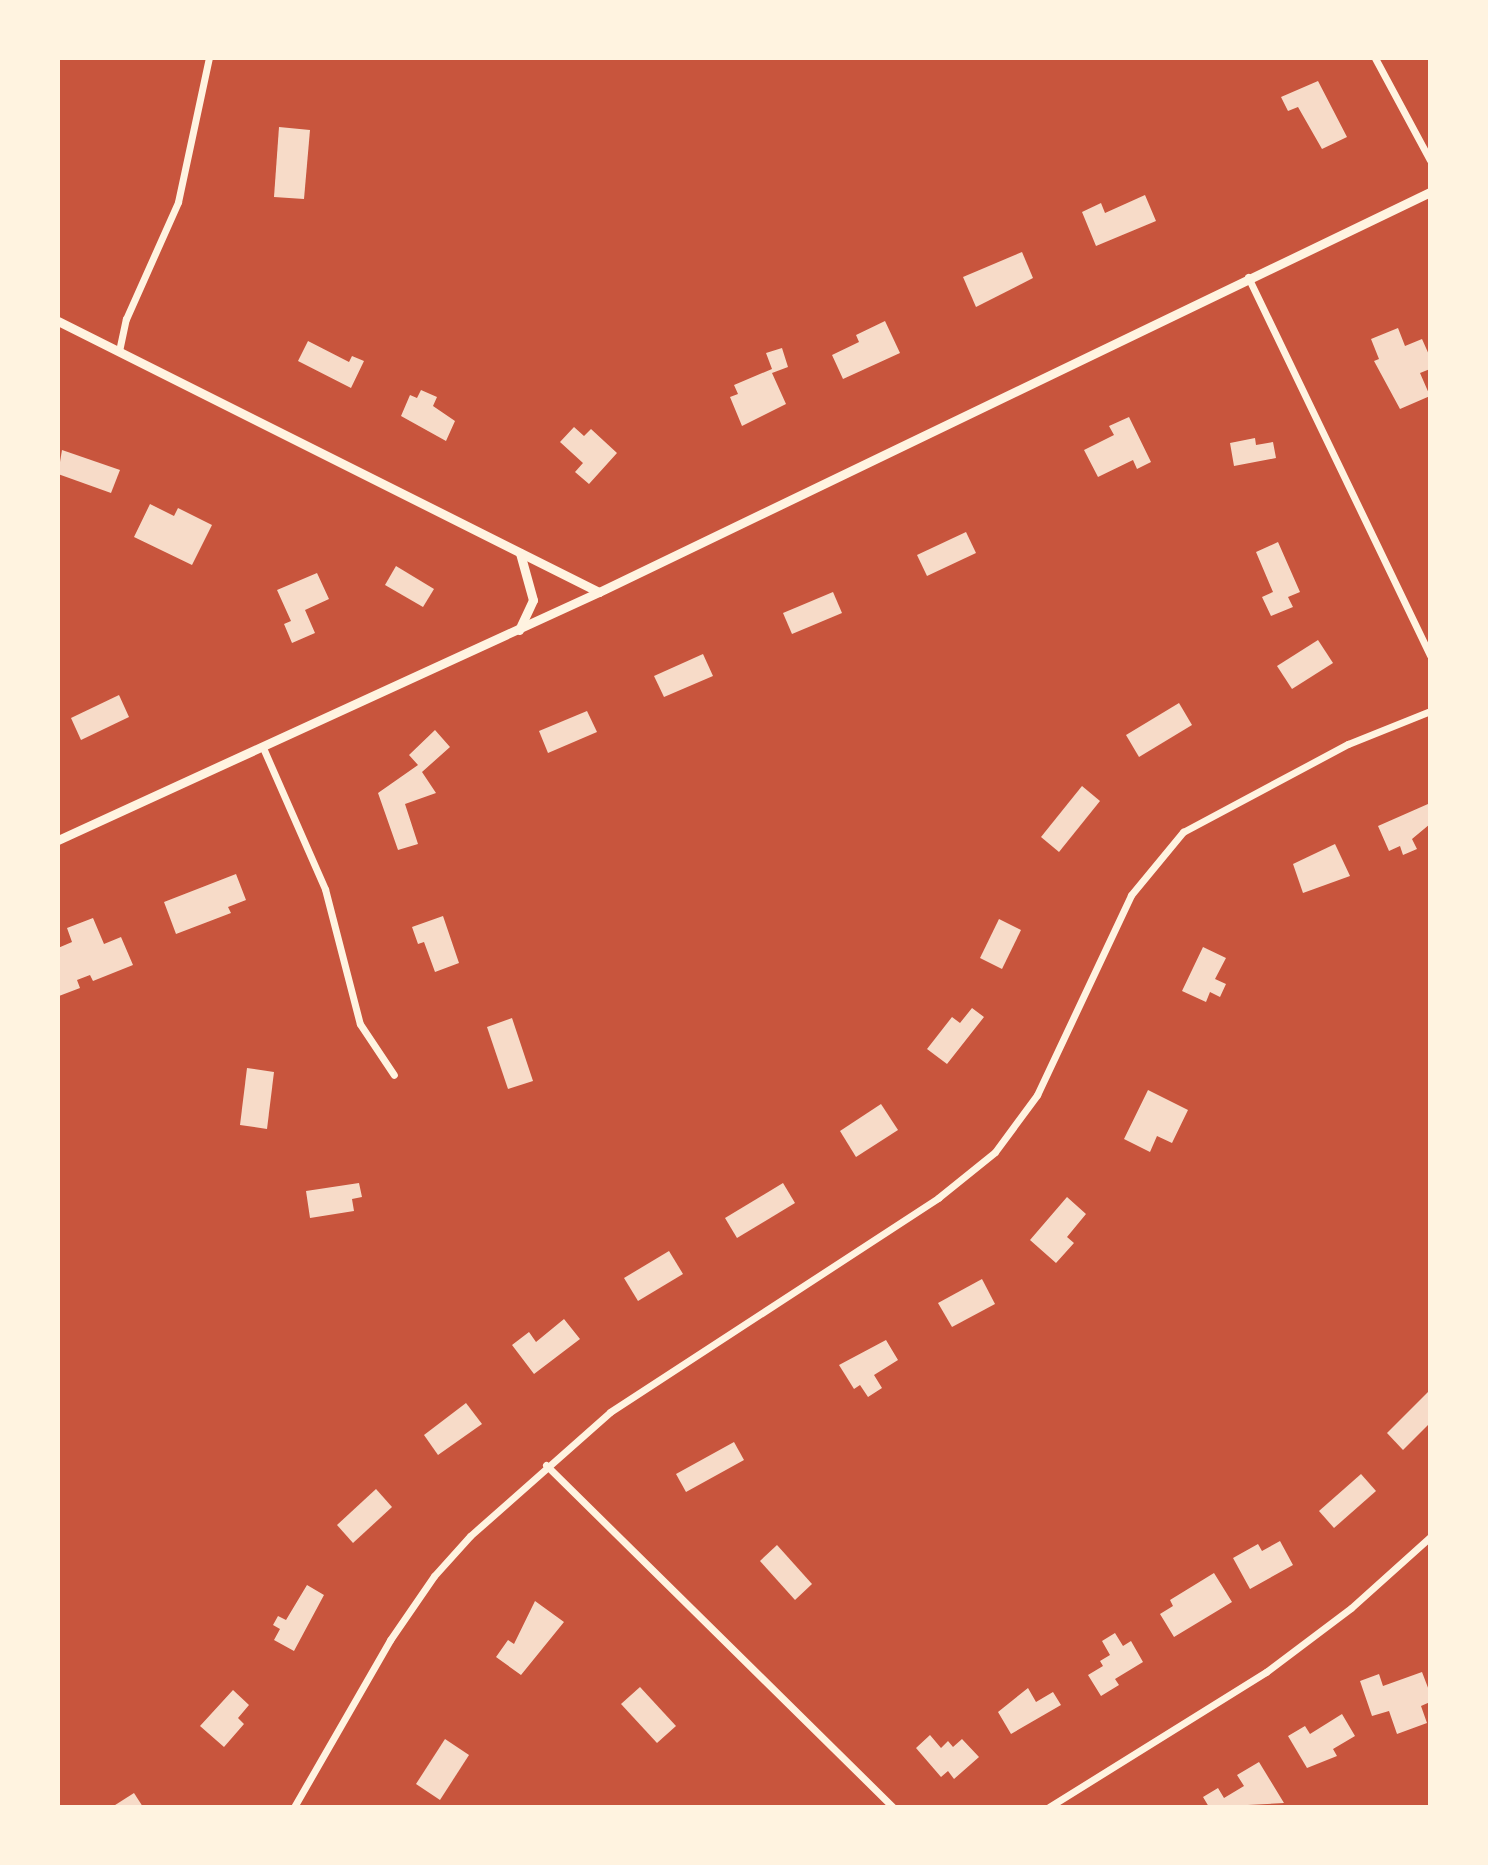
<!DOCTYPE html>
<html>
<head>
<meta charset="utf-8">
<style>
  body { margin:0 }
  #map { position:relative; width:1488px; height:1865px; overflow:hidden; background:#c8553d; font-family:"Fira Sans Condensed",sans-serif }
  div>[style] { position:absolute }
  [style*='--x'] { left:calc(var(--x)*1px); top:calc(var(--y)*1px); width:calc(var(--w)*1px); rotate:calc(var(--a)*1deg) }
  .building>* { inset:0; background:#f7dbc8 }
  .minor>* { height:7px; margin:-3.5px; padding:0 3.5px; transform-origin:3.5px; border-radius:3.5px; background:#fff3e0 }
  .tertiary>* { height:9px; margin:-4.5px; padding:0 4.5px; transform-origin:4.5px; border-radius:4.5px; background:#fff3e0 }
  span { translate:-50% -50%; white-space:nowrap; text-align:center; line-height:1.15; -webkit-text-stroke:6px #fff3e0; paint-order:stroke }
  .frame { position:absolute; inset:0; border:60px solid #fff3e0; pointer-events:none }
</style>
</head>
<body>
<div id="map">
  <div class="building">
    <div style="clip-path:polygon(1318px 81px,1347px 137px,1322px 149px,1298px 107px,1288px 111px,1281px 97px)"></div>
    <div style="clip-path:polygon(279px 127px,310px 130px,304px 199px,274px 197px)"></div>
    <div style="clip-path:polygon(1145px 195px,1156px 221px,1096px 246px,1082px 212px,1101px 203px,1105px 213px)"></div>
    <div style="clip-path:polygon(1022px 252px,1033px 278px,976px 307px,963px 277px)"></div>
    <div style="clip-path:polygon(885px 321px,900px 353px,843px 379px,832px 355px,859px 342px,856px 335px)"></div>
    <div style="clip-path:polygon(1398px 328px,1405px 346px,1422px 339px,1430px 357px,1430px 369px,1420px 373px,1430px 396px,1400px 409px,1374px 361px,1379px 359px,1371px 339px)"></div>
    <div style="clip-path:polygon(308px 341px,349px 362px,352px 356px,364px 361px,351px 388px,298px 361px)"></div>
    <div style="clip-path:polygon(782px 348px,788px 367px,772px 373px,786px 404px,742px 426px,730px 397px,738px 394px,734px 385px,772px 369px,766px 353px)"></div>
    <div style="clip-path:polygon(421px 390px,437px 397px,433px 406px,455px 421px,446px 441px,401px 416px,410px 395px,417px 398px)"></div>
    <div style="clip-path:polygon(1129px 417px,1151px 462px,1137px 469px,1133px 460px,1098px 477px,1084px 450px,1114px 435px,1109px 426px)"></div>
    <div style="clip-path:polygon(574px 427px,584px 436px,591px 429px,617px 453px,589px 484px,575px 472px,583px 463px,560px 442px)"></div>
    <div style="clip-path:polygon(1255px 438px,1256px 445px,1273px 442px,1276px 458px,1234px 466px,1230px 443px)"></div>
    <div style="clip-path:polygon(62px 450px,120px 470px,111px 493px,58px 474px)"></div>
    <div style="clip-path:polygon(150px 504px,174px 516px,178px 508px,212px 525px,192px 565px,134px 537px)"></div>
    <div style="clip-path:polygon(966px 532px,976px 553px,927px 576px,917px 555px)"></div>
    <div style="clip-path:polygon(1278px 542px,1300px 592px,1288px 597px,1293px 607px,1271px 616px,1262px 597px,1273px 592px,1256px 552px)"></div>
    <div style="clip-path:polygon(396px 566px,434px 589px,423px 607px,385px 585px)"></div>
    <div style="clip-path:polygon(317px 573px,329px 599px,305px 610px,315px 633px,292px 643px,284px 624px,291px 621px,277px 590px)"></div>
    <div style="clip-path:polygon(833px 592px,842px 613px,792px 634px,783px 613px)"></div>
    <div style="clip-path:polygon(1318px 640px,1333px 663px,1292px 689px,1277px 666px)"></div>
    <div style="clip-path:polygon(703px 654px,713px 676px,664px 697px,654px 676px)"></div>
    <div style="clip-path:polygon(119px 695px,129px 717px,81px 740px,71px 718px)"></div>
    <div style="clip-path:polygon(1179px 703px,1192px 725px,1139px 757px,1126px 735px)"></div>
    <div style="clip-path:polygon(587px 711px,597px 732px,548px 753px,539px 731px)"></div>
    <div style="clip-path:polygon(435px 730px,450px 747px,422px 772px,436px 793px,405px 804px,418px 844px,398px 850px,378px 793px,418px 765px,409px 755px)"></div>
    <div style="clip-path:polygon(1082px 786px,1100px 801px,1059px 852px,1041px 837px)"></div>
    <div style="clip-path:polygon(1428px 804px,1430px 824px,1412px 839px,1417px 849px,1403px 855px,1400px 846px,1389px 851px,1378px 826px)"></div>
    <div style="clip-path:polygon(1335px 844px,1350px 876px,1303px 893px,1293px 864px)"></div>
    <div style="clip-path:polygon(236px 874px,246px 900px,228px 907px,231px 913px,176px 934px,164px 902px)"></div>
    <div style="clip-path:polygon(443px 916px,459px 963px,435px 972px,424px 942px,418px 944px,412px 927px)"></div>
    <div style="clip-path:polygon(93px 918px,104px 944px,121px 937px,133px 965px,93px 981px,90px 975px,77px 980px,80px 988px,59px 996px,58px 948px,72px 942px,67px 928px)"></div>
    <div style="clip-path:polygon(999px 919px,1021px 930px,1002px 969px,980px 958px)"></div>
    <div style="clip-path:polygon(1203px 947px,1226px 958px,1215px 979px,1226px 984px,1220px 997px,1210px 992px,1206px 1002px,1182px 991px)"></div>
    <div style="clip-path:polygon(972px 1008px,984px 1017px,947px 1064px,927px 1049px,952px 1017px,960px 1023px)"></div>
    <div style="clip-path:polygon(512px 1018px,533px 1081px,508px 1089px,487px 1027px)"></div>
    <div style="clip-path:polygon(247px 1068px,274px 1072px,267px 1129px,240px 1125px)"></div>
    <div style="clip-path:polygon(1148px 1090px,1188px 1110px,1172px 1143px,1157px 1136px,1150px 1152px,1124px 1139px)"></div>
    <div style="clip-path:polygon(881px 1104px,898px 1130px,856px 1157px,840px 1131px)"></div>
    <div style="clip-path:polygon(359px 1183px,362px 1197px,352px 1199px,354px 1211px,310px 1218px,306px 1191px)"></div>
    <div style="clip-path:polygon(783px 1183px,795px 1203px,737px 1238px,725px 1218px)"></div>
    <div style="clip-path:polygon(1067px 1197px,1086px 1214px,1067px 1237px,1074px 1243px,1056px 1263px,1030px 1240px)"></div>
    <div style="clip-path:polygon(669px 1251px,683px 1274px,638px 1301px,624px 1278px)"></div>
    <div style="clip-path:polygon(982px 1279px,995px 1304px,952px 1327px,938px 1303px)"></div>
    <div style="clip-path:polygon(564px 1319px,580px 1339px,534px 1374px,512px 1345px,529px 1332px,536px 1342px)"></div>
    <div style="clip-path:polygon(886px 1340px,898px 1360px,874px 1375px,882px 1388px,868px 1397px,860px 1385px,854px 1389px,839px 1365px)"></div>
    <div style="clip-path:polygon(1430px 1390px,1430px 1423px,1403px 1450px,1387px 1433px)"></div>
    <div style="clip-path:polygon(466px 1403px,482px 1424px,438px 1455px,424px 1435px)"></div>
    <div style="clip-path:polygon(734px 1442px,744px 1460px,686px 1492px,676px 1474px)"></div>
    <div style="clip-path:polygon(1361px 1474px,1376px 1491px,1334px 1528px,1319px 1511px)"></div>
    <div style="clip-path:polygon(376px 1489px,392px 1507px,353px 1543px,337px 1525px)"></div>
    <div style="clip-path:polygon(1280px 1541px,1293px 1565px,1250px 1589px,1233px 1558px,1258px 1544px,1262px 1551px)"></div>
    <div style="clip-path:polygon(777px 1545px,812px 1584px,795px 1600px,760px 1561px)"></div>
    <div style="clip-path:polygon(1214px 1573px,1232px 1602px,1174px 1637px,1160px 1614px,1173px 1606px,1170px 1600px)"></div>
    <div style="clip-path:polygon(307px 1585px,324px 1595px,294px 1651px,274px 1640px,280px 1629px,273px 1625px,278px 1616px,286px 1620px)"></div>
    <div style="clip-path:polygon(535px 1601px,564px 1622px,521px 1675px,496px 1657px,508px 1640px,514px 1644px)"></div>
    <div style="clip-path:polygon(1115px 1633px,1123px 1646px,1131px 1641px,1143px 1662px,1115px 1679px,1119px 1685px,1101px 1696px,1088px 1675px,1103px 1666px,1100px 1661px,1110px 1655px,1102px 1641px)"></div>
    <div style="clip-path:polygon(1422px 1672px,1430px 1693px,1430px 1702px,1421px 1706px,1427px 1723px,1397px 1734px,1389px 1711px,1372px 1716px,1360px 1681px,1379px 1674px,1383px 1686px)"></div>
    <div style="clip-path:polygon(640px 1687px,676px 1726px,657px 1743px,621px 1704px)"></div>
    <div style="clip-path:polygon(1028px 1688px,1036px 1702px,1053px 1692px,1061px 1705px,1011px 1734px,998px 1712px)"></div>
    <div style="clip-path:polygon(233px 1690px,249px 1705px,238px 1718px,244px 1724px,224px 1747px,200px 1726px)"></div>
    <div style="clip-path:polygon(1342px 1714px,1355px 1736px,1333px 1749px,1337px 1756px,1307px 1768px,1288px 1736px,1305px 1726px,1310px 1734px)"></div>
    <div style="clip-path:polygon(930px 1735px,941px 1748px,948px 1741px,953px 1747px,962px 1739px,979px 1757px,954px 1779px,948px 1771px,941px 1777px,916px 1748px)"></div>
    <div style="clip-path:polygon(445px 1739px,469px 1755px,440px 1800px,416px 1784px)"></div>
    <div style="clip-path:polygon(1259px 1762px,1284px 1803px,1209px 1807px,1203px 1797px,1218px 1788px,1224px 1798px,1244px 1786px,1237px 1775px)"></div>
    <div style="clip-path:polygon(134px 1793px,143px 1807px,112px 1807px)"></div>
  </div>
  <div class="minor">
    <div style="--x:1375;--y:58;--w:116;--a:61.7"></div>
    <div style="--x:1248;--y:277;--w:420;--a:64.3"></div>
    <div style="--x:119;--y:351;--w:33;--a:-78"></div>
    <div style="--x:126;--y:319;--w:128;--a:-66"></div>
    <div style="--x:178;--y:202;--w:147;--a:-77.9"></div>
    <div style="--x:264;--y:750;--w:152;--a:66.3"></div>
    <div style="--x:325;--y:889;--w:139;--a:75.5"></div>
    <div style="--x:360;--y:1024;--w:61;--a:56.3"></div>
    <div style="--x:546;--y:1465;--w:487;--a:44.6"></div>
    <div style="--x:294;--y:1807;--w:193;--a:-60.1"></div>
    <div style="--x:390;--y:1640;--w:78;--a:-55.5"></div>
    <div style="--x:434;--y:1576;--w:54;--a:-48"></div>
    <div style="--x:470;--y:1536;--w:187;--a:-41.5"></div>
    <div style="--x:610;--y:1412;--w:392;--a:-33.1"></div>
    <div style="--x:938;--y:1198;--w:73;--a:-38.9"></div>
    <div style="--x:995;--y:1152;--w:71;--a:-53.6"></div>
    <div style="--x:1037;--y:1095;--w:221;--a:-64.8"></div>
    <div style="--x:1131;--y:895;--w:82;--a:-50.5"></div>
    <div style="--x:1183;--y:832;--w:187;--a:-28.1"></div>
    <div style="--x:1348;--y:744;--w:88;--a:-21.9"></div>
    <div style="--x:1049;--y:1807;--w:256;--a:-31.9"></div>
    <div style="--x:1266;--y:1672;--w:106;--a:-37"></div>
    <div style="--x:1351;--y:1608;--w:106;--a:-41.9"></div>
  </div>
  <div class="tertiary">
    <div style="--x:58;--y:321;--w:605;--a:26.61"></div>
    <div style="--x:519;--y:630;--w:33;--a:-65"></div>
    <div style="--x:533;--y:600;--w:49;--a:-105.5"></div>
    <div style="--x:58;--y:840;--w:595;--a:-24.63"></div>
    <div style="--x:599;--y:592;--w:922;--a:-25.7"></div>
  </div>
  <div class="frame"></div>
</div>
</body>
</html>
